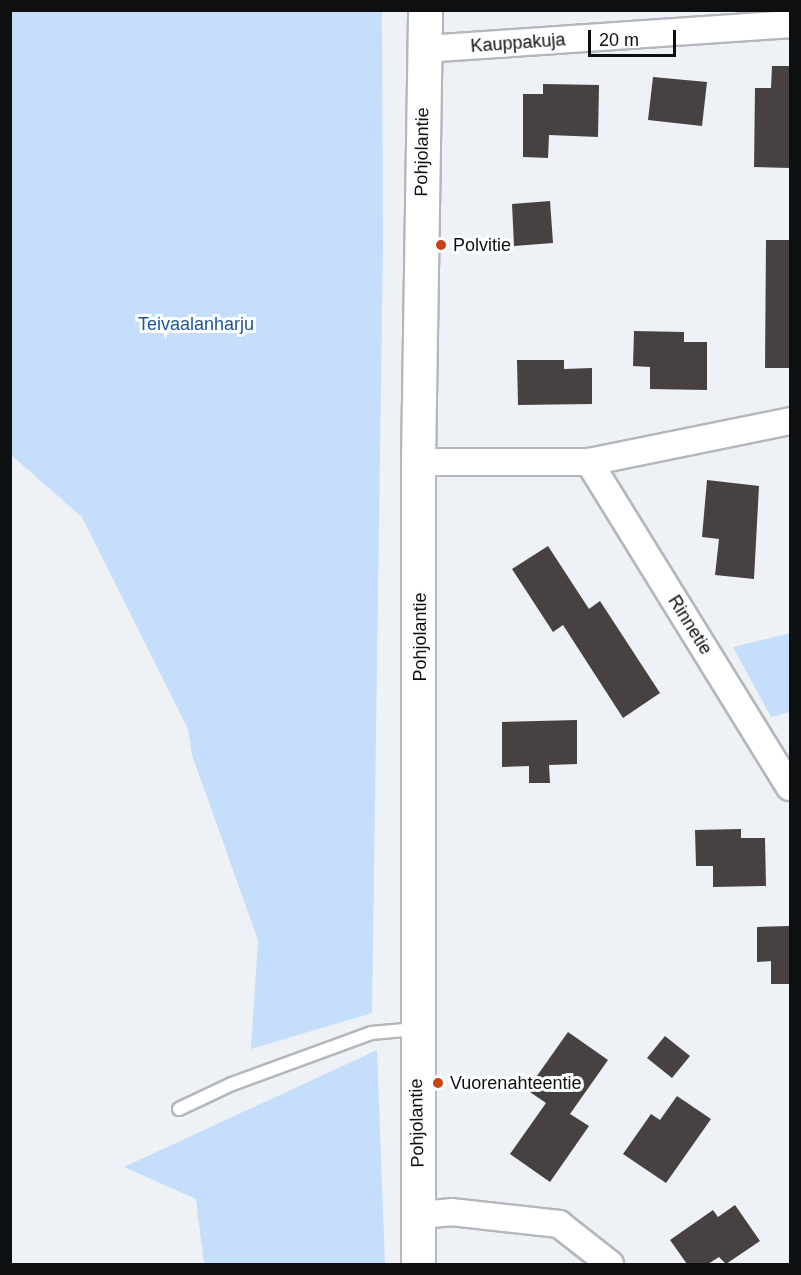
<!DOCTYPE html>
<html>
<head>
<meta charset="utf-8">
<style>
  body { margin:0 }
  #map { position:relative; width:801px; height:1275px; overflow:hidden; background:#eef1f6; font-family:Helvetica,sans-serif }
  div>[style] { position:absolute }
  [style*='--x'] { left:calc(var(--x)*1px); top:calc(var(--y)*1px); width:calc(var(--w)*1px); rotate:calc(var(--a)*1deg) }
  .green>* { inset:0; background:#c5defb }
  .building>* { inset:0; background:#474241 }
  .roads { filter:drop-shadow(2px 0 #b4b7bb) drop-shadow(-2px 0 #b4b7bb) drop-shadow(0 2px #b4b7bb) drop-shadow(0 -2px #b4b7bb) }
  .service>* { height:12px; margin:-6px; padding:0 6px; transform-origin:6px; border-radius:6px; background:#fff }
  .minor>* { height:26px; margin:-13px; padding:0 13px; transform-origin:13px; border-radius:13px; background:#fff }
  .secondary>* { height:33px; margin:-16.5px; padding:0 16.5px; transform-origin:16.5px; border-radius:16.5px; background:#fff }
  .dots>* { width:16px; height:16px; translate:-50% -50%; box-sizing:border-box; border:3px solid #fdfeff; border-radius:50% }
  span { translate:-50% -50%; white-space:nowrap; text-align:center; line-height:1.15; -webkit-text-stroke:6px #fdfeff; paint-order:stroke }
  .street-label { font-size:18px; color:#0d0f10 }
  .poi-label { font-size:18px; color:#0d0f10 }
  .left { translate:0 -50%; text-align:left }
  .park-label { font-size:18px; color:#205894 }
  .frame { position:absolute; inset:0; border:12px solid #0d0f10; pointer-events:none }
  .scale { position:absolute; left:588px; top:30px; width:88px; height:27px; box-sizing:border-box; border:3px solid #0d0f10; border-top:0; padding-left:8px; font-size:18px; line-height:21px; white-space:nowrap; color:#0d0f10; -webkit-text-stroke:4px #fdfeff; paint-order:stroke }
</style>
</head>
<body>
<div id="map">
  <div class="green">
    <div style="clip-path:polygon(11px 10px,382px 11px,383px 245px,372px 1013px,251px 1049px,258px 940px,192px 755px,188px 729px,82px 517px,11px 455px)"></div>
    <div style="clip-path:polygon(790px 633px,790px 712px,771px 717px,733px 647px)"></div>
    <div style="clip-path:polygon(377px 1050px,385px 1264px,204px 1264px,196px 1199px,124px 1167px)"></div>
  </div>
  <div class="building">
    <div style="clip-path:polygon(772px 66px,790px 66px,790px 168px,754px 167px,755px 88px,771px 88px)"></div>
    <div style="clip-path:polygon(653px 77px,707px 82px,702px 126px,648px 120px)"></div>
    <div style="clip-path:polygon(543px 84px,599px 85px,598px 137px,549px 135px,548px 158px,523px 157px,523px 94px,543px 94px)"></div>
    <div style="clip-path:polygon(550px 201px,553px 243px,514px 246px,512px 204px)"></div>
    <div style="clip-path:polygon(766px 240px,790px 240px,790px 368px,765px 368px)"></div>
    <div style="clip-path:polygon(634px 331px,684px 332px,684px 342px,707px 342px,707px 390px,650px 389px,650px 367px,633px 366px)"></div>
    <div style="clip-path:polygon(517px 360px,564px 360px,564px 369px,592px 368px,592px 404px,518px 405px)"></div>
    <div style="clip-path:polygon(707px 480px,759px 486px,754px 579px,715px 575px,719px 539px,702px 537px)"></div>
    <div style="clip-path:polygon(548px 546px,589px 609px,600px 601px,660px 693px,623px 718px,563px 625px,553px 632px,512px 569px)"></div>
    <div style="clip-path:polygon(577px 720px,577px 764px,549px 765px,550px 783px,529px 783px,529px 766px,502px 767px,502px 722px)"></div>
    <div style="clip-path:polygon(741px 829px,741px 838px,765px 838px,766px 886px,713px 887px,713px 866px,696px 866px,695px 830px)"></div>
    <div style="clip-path:polygon(790px 926px,790px 984px,771px 984px,771px 961px,757px 962px,757px 927px)"></div>
    <div style="clip-path:polygon(568px 1032px,608px 1060px,570px 1114px,589px 1126px,550px 1182px,510px 1154px,546px 1103px,527px 1090px)"></div>
    <div style="clip-path:polygon(665px 1036px,690px 1056px,672px 1078px,647px 1058px)"></div>
    <div style="clip-path:polygon(677px 1096px,711px 1119px,666px 1183px,623px 1154px,651px 1114px,660px 1120px)"></div>
    <div style="clip-path:polygon(735px 1205px,760px 1241px,726px 1264px,719px 1257px,708px 1264px,687px 1264px,670px 1240px,713px 1210px,718px 1217px)"></div>
  </div>
  <div class="roads">
    <div class="service">
      <div style="--x:179;--y:1109;--w:59;--a:-25.3"></div>
      <div style="--x:232;--y:1084;--w:148;--a:-20.1"></div>
      <div style="--x:371;--y:1033;--w:45;--a:-5.1"></div>
    </div>
    <div class="minor">
      <div style="--x:425;--y:49;--w:366;--a:-3.9"></div>
      <div style="--x:418;--y:462;--w:171;--a:0"></div>
      <div style="--x:589;--y:462;--w:205;--a:-11.5"></div>
      <div style="--x:589;--y:462;--w:382;--a:58.3"></div>
      <div style="--x:419;--y:1215;--w:32;--a:-5"></div>
      <div style="--x:451;--y:1212;--w:109;--a:6.3"></div>
      <div style="--x:559;--y:1224;--w:65;--a:38.1"></div>
    </div>
    <div class="secondary">
      <div style="--x:418;--y:1264;--w:802;--a:-90"></div>
      <div style="--x:418;--y:462;--w:452;--a:-89.1"></div>
    </div>
  </div>
  <div class="dots">
    <div style="left:441px;top:245px;background:#c94211"></div>
    <div style="left:438px;top:1083px;background:#c94211"></div>
  </div>
  <div class="street-label">
    <span style="left:518px;top:43px;rotate:-4deg">Kauppakuja</span>
    <span style="left:422px;top:152px;rotate:-89deg">Pohjolantie</span>
    <span style="left:690px;top:625px;rotate:58deg">Rinnetie</span>
    <span style="left:420px;top:637px;rotate:-90deg">Pohjolantie</span>
    <span style="left:417px;top:1123px;rotate:-91deg">Pohjolantie</span>
  </div>
  <div class="poi-label">
    <span class="left" style="left:453px;top:245px">Polvitie</span>
    <span class="left" style="left:450px;top:1083px">Vuorenahteentie</span>
  </div>
  <div class="park-label">
    <span style="left:196px;top:324px">Teivaalanharju</span>
  </div>
  <div class="frame"></div>
  <div class="scale">20 m</div>
</div>
</body>
</html>
